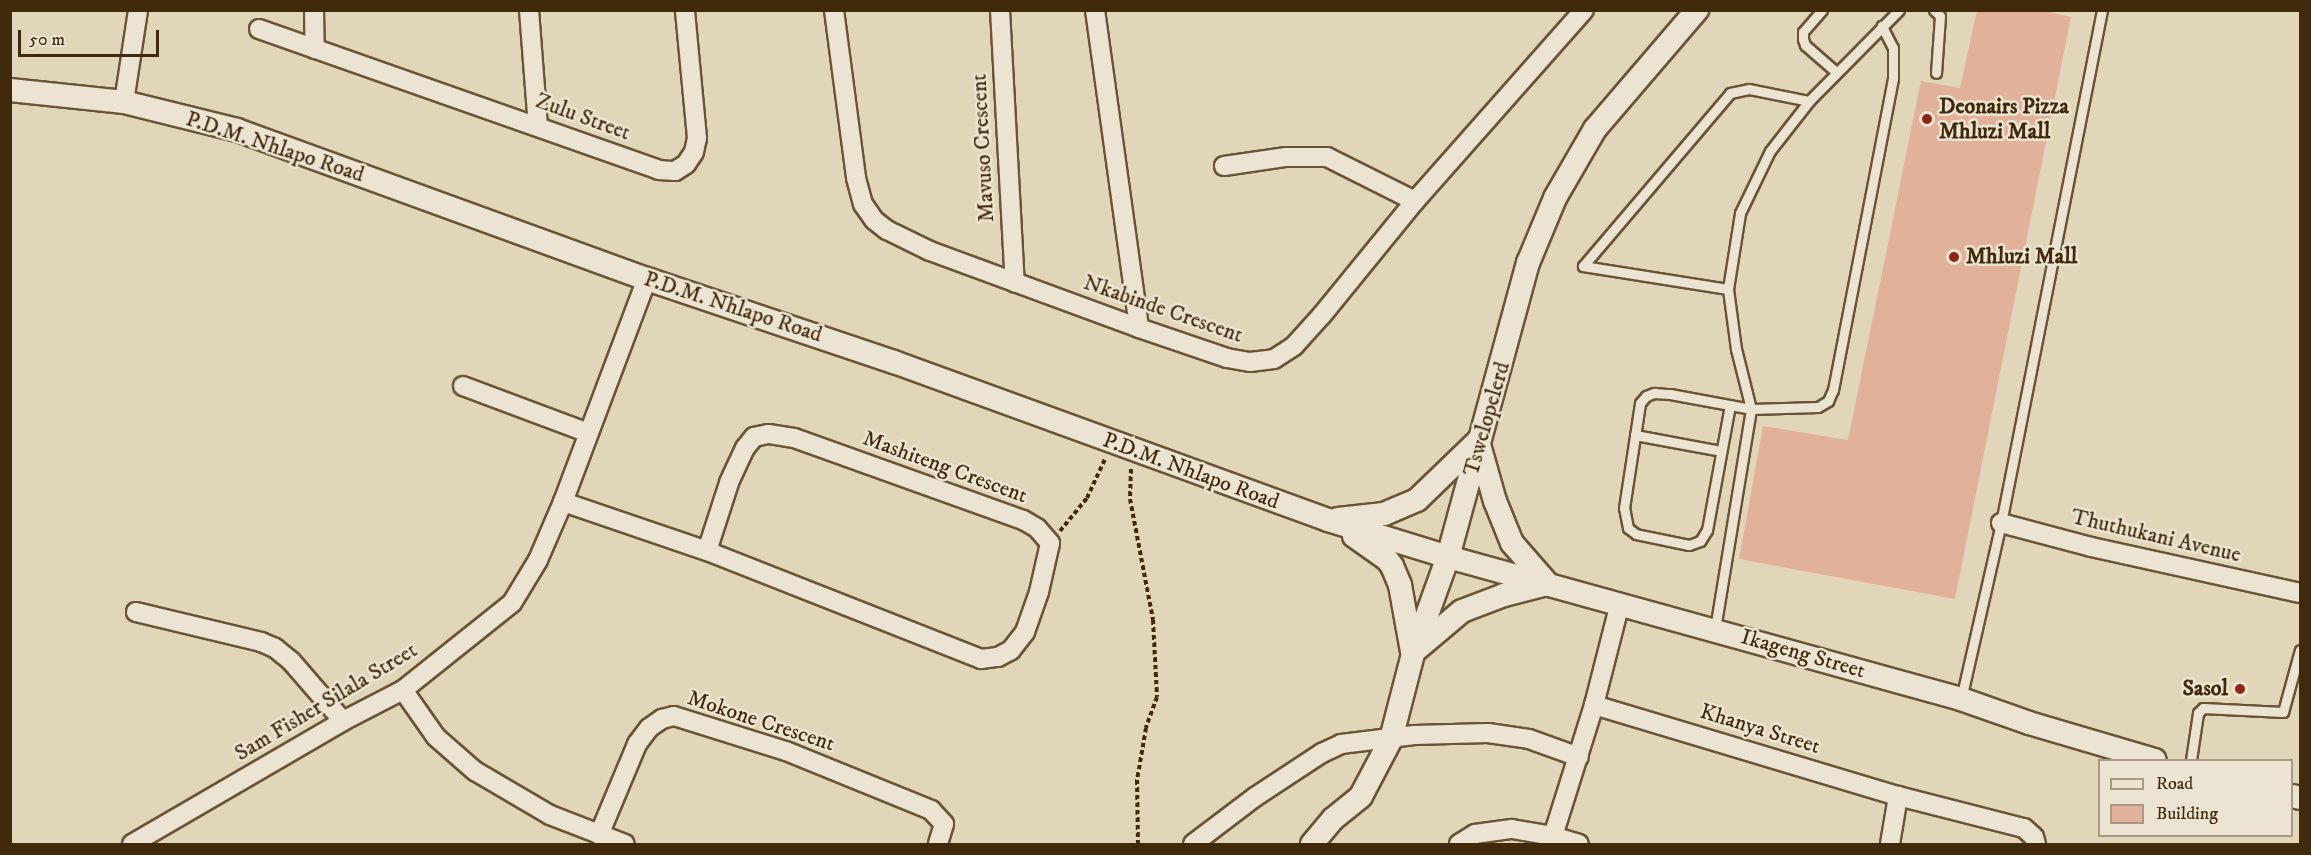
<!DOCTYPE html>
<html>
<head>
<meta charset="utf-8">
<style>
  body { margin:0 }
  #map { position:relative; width:2311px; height:855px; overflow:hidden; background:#e1d6b9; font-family:"IM FELL DW Pica",serif }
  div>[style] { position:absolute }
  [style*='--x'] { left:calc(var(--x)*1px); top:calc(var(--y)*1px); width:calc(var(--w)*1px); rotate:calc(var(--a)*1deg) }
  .building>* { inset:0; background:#e2b19b }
  .path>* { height:4px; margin-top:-2px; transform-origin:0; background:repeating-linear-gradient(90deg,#41290c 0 4.5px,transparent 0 7.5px) }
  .roads { filter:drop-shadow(2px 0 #695437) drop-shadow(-2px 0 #695437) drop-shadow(0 2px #695437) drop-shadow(0 -2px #695437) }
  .service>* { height:9px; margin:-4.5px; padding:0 4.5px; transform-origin:4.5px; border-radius:4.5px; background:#ece4d2 }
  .minor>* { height:18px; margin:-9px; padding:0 9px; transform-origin:9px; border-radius:9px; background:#ece4d2 }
  .tertiary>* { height:22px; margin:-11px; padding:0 11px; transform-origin:11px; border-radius:11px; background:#ece4d2 }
  .dots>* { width:16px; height:16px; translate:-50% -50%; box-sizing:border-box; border:3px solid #ece4d2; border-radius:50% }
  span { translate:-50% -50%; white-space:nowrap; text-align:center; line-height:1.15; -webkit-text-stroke:5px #ece4d2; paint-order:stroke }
  .poi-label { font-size:22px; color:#41290c; font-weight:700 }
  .left { translate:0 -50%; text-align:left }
  .right { translate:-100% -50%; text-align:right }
  .street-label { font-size:22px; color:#41290c }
  .frame { position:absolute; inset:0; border:12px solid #41290c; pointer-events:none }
  .legend { position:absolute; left:2098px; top:759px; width:195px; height:78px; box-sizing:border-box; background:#ece4d2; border:2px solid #a89983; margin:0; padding:8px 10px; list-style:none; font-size:18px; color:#41290c }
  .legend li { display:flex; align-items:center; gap:12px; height:30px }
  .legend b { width:30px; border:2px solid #a89983 }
  .scale { position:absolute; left:18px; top:30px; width:141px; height:27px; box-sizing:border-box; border:3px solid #41290c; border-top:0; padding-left:8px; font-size:18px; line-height:21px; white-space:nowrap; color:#41290c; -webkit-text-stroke:4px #ece4d2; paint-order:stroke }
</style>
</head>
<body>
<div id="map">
  <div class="building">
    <div style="clip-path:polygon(1977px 10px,2039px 10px,2071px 17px,1955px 599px,1739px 559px,1763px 426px,1848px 440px,1921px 81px,1960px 88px)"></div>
  </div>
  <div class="path">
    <div style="--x:1131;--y:469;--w:30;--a:92"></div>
    <div style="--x:1130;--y:499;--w:123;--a:79.2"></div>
    <div style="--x:1153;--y:620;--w:77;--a:87"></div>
    <div style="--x:1157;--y:697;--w:33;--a:110"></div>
    <div style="--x:1146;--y:728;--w:53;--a:99.8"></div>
    <div style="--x:1137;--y:780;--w:64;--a:89.1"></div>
    <div style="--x:1060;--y:531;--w:43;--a:-50.7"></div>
    <div style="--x:1087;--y:498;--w:43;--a:-65.2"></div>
  </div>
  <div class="roads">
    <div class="service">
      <div style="--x:1822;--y:10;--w:29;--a:131"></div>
      <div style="--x:1803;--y:32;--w:7;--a:90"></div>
      <div style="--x:1803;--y:39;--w:6;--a:72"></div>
      <div style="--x:1805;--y:45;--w:41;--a:41.1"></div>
      <div style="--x:1934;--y:10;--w:8;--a:45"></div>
      <div style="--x:1940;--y:16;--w:57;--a:94"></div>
      <div style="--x:1728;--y:289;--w:147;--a:-171"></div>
      <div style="--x:1583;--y:266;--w:227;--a:-49.6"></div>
      <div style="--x:1730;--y:93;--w:19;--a:-12"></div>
      <div style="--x:1749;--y:89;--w:61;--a:11.3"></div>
      <div style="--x:1730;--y:405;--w:127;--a:100.4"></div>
      <div style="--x:1707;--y:530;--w:13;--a:122"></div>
      <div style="--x:1700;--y:541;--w:12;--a:160"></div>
      <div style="--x:1689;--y:545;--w:54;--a:-168.3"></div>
      <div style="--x:1636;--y:534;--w:10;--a:-143"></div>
      <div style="--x:1628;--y:528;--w:20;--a:-101"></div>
      <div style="--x:1624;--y:508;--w:106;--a:-81.3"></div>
      <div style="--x:1640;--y:403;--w:9;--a:-49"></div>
      <div style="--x:1646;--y:396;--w:9;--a:-21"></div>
      <div style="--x:1654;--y:393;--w:16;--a:4"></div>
      <div style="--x:1670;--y:394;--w:82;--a:10.5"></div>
      <div style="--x:1751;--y:409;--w:67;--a:-1.7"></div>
      <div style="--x:1818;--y:407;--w:12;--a:-31"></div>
      <div style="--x:1828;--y:401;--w:12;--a:-66"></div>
      <div style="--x:1833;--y:390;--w:318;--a:-79.1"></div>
      <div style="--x:1893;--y:78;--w:30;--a:-90"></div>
      <div style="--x:1893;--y:48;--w:25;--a:-117"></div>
      <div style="--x:1635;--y:435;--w:87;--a:10.5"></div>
      <div style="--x:1715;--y:629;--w:223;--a:-80.7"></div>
      <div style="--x:1751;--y:409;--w:62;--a:-104"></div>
      <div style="--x:1736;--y:349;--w:61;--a:-97.6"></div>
      <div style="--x:1728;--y:289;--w:77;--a:-81"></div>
      <div style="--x:1740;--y:213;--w:69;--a:-64.2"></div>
      <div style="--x:1770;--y:151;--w:63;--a:-52"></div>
      <div style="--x:1809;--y:101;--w:128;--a:-45.3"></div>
      <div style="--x:1961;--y:699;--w:180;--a:-77.2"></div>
      <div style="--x:2001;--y:523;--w:523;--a:-78.86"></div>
      <div style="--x:2191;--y:760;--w:48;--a:-81.5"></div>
      <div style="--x:2198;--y:713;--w:7;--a:-45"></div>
      <div style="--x:2203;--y:708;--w:80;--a:2.9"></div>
      <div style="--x:2283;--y:712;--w:64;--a:-74.7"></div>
    </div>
    <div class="minor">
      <div style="--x:314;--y:10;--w:39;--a:89"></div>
      <div style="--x:529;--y:10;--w:116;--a:85.6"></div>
      <div style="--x:834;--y:10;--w:169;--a:82.5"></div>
      <div style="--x:856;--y:178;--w:27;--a:75"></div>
      <div style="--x:863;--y:204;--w:19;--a:55"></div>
      <div style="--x:874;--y:220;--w:16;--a:38"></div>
      <div style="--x:887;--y:230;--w:48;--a:26"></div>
      <div style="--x:930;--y:251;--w:223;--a:20.2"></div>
      <div style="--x:1139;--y:328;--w:93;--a:18.8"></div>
      <div style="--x:1227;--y:358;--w:23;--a:10"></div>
      <div style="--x:1250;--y:362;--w:24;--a:-7"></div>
      <div style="--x:1274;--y:359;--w:24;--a:-33"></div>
      <div style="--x:1294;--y:346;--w:42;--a:-47.9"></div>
      <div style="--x:1322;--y:315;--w:147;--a:-50.8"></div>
      <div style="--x:1415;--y:201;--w:255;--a:-48.5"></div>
      <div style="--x:1000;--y:10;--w:273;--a:86.9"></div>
      <div style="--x:1095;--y:10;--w:321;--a:82.1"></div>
      <div style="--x:259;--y:29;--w:424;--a:19.4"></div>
      <div style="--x:659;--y:170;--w:16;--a:4"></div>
      <div style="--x:675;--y:171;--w:13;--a:-32"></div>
      <div style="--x:686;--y:164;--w:14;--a:-56"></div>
      <div style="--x:694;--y:152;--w:14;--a:-78"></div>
      <div style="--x:697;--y:138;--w:129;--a:-95.4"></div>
      <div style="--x:124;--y:102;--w:93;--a:-81.3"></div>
      <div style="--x:1224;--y:166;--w:63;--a:-8.3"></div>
      <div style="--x:1286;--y:157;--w:41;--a:0"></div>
      <div style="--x:1327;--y:157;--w:98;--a:26.6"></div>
      <div style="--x:463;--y:386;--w:134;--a:20.5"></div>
      <div style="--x:563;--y:502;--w:152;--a:18.8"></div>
      <div style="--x:707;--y:551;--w:295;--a:21.5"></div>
      <div style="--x:981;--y:659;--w:17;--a:-7"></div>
      <div style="--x:998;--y:657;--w:15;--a:-28"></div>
      <div style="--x:1011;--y:650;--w:23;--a:-52"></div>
      <div style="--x:1025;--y:632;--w:42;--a:-70.7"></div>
      <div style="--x:1039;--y:592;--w:50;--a:-77.3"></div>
      <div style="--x:1050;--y:543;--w:20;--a:-131"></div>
      <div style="--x:1037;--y:528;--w:16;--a:-150"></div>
      <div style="--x:1023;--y:520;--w:243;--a:-160.3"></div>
      <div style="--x:794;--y:438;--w:26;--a:-171"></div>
      <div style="--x:768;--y:434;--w:14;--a:168"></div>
      <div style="--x:754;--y:437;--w:14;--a:129"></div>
      <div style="--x:745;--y:448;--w:38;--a:115"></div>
      <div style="--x:729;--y:483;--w:71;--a:107.9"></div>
      <div style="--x:2001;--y:523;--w:93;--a:14.9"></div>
      <div style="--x:2091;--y:547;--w:214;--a:12.4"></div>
      <div style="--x:136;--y:612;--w:129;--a:13.5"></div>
      <div style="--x:261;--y:642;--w:15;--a:23"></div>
      <div style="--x:275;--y:648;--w:21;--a:39"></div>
      <div style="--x:291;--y:661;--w:79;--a:49.1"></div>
      <div style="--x:403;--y:690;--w:57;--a:54.9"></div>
      <div style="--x:436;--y:737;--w:52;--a:41.1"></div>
      <div style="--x:475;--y:771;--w:87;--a:30.4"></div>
      <div style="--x:550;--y:815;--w:80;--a:21.1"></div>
      <div style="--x:1594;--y:705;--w:105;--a:-75.7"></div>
      <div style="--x:599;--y:835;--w:99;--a:-67.3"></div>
      <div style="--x:637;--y:744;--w:20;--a:-53"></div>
      <div style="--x:649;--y:728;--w:16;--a:-35"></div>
      <div style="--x:662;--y:719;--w:12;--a:-14"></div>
      <div style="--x:674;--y:716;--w:117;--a:17.4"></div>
      <div style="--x:786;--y:751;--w:157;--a:22.1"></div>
      <div style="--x:931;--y:810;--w:19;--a:47"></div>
      <div style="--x:944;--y:824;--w:21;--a:107"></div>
      <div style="--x:1553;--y:836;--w:137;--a:-72.6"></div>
      <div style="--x:1594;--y:705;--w:317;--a:16.7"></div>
      <div style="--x:1898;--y:796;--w:130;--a:14.3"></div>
      <div style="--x:2024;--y:828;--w:13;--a:42"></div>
      <div style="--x:2034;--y:837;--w:7;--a:74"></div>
      <div style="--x:132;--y:844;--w:244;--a:-30.2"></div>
      <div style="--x:343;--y:721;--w:68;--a:-27.3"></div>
      <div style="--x:403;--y:690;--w:139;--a:-38.6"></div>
      <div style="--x:512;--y:603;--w:50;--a:-58.8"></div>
      <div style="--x:538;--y:560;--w:63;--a:-66.7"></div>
      <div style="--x:563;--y:502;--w:238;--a:-69.4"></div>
      <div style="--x:1193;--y:844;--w:78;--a:-37.2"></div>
      <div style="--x:1255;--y:797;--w:80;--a:-33.3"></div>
      <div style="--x:1322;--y:753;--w:21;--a:-25"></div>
      <div style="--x:1341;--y:744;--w:74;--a:-7"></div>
      <div style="--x:1414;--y:735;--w:74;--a:-1.5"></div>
      <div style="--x:1488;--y:733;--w:41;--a:8.3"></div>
      <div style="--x:1529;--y:739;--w:53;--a:19.8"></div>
      <div style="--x:1459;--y:844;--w:19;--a:-32"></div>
      <div style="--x:1475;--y:834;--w:37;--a:-8"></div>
      <div style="--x:1512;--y:829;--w:42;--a:9.7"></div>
      <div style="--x:1553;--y:836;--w:27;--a:17"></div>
      <div style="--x:1890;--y:844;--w:49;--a:-80.5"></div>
    </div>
    <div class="tertiary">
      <div style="--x:10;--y:90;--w:115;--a:6"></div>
      <div style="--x:124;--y:102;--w:116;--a:13.9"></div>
      <div style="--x:237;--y:130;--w:436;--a:20"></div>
      <div style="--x:647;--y:279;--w:261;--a:18.6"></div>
      <div style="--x:894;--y:362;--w:462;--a:20"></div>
      <div style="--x:1328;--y:520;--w:126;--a:17.1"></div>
      <div style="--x:1448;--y:557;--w:532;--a:15.47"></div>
      <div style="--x:1961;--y:699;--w:72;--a:19.4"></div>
      <div style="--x:2029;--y:723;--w:131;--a:16.4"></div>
      <div style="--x:1338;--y:519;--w:46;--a:-6.2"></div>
      <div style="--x:1384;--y:514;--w:36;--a:-23"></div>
      <div style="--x:1417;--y:500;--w:85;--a:-44"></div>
      <div style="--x:1478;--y:441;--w:62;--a:74.2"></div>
      <div style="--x:1495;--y:501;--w:45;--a:68"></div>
      <div style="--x:1512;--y:543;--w:53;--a:48.8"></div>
      <div style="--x:1354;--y:536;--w:39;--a:35"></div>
      <div style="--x:1386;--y:558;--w:10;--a:53"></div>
      <div style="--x:1392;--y:566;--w:21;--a:67"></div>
      <div style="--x:1400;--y:585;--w:68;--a:79.8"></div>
      <div style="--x:1418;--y:648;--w:57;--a:-40.1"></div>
      <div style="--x:1462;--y:611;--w:45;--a:-20.9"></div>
      <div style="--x:1504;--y:595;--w:44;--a:-14.3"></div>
      <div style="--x:2292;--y:796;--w:8;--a:14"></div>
      <div style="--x:1312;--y:844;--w:33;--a:-50"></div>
      <div style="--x:1333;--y:819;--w:36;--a:-39"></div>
      <div style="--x:1361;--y:796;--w:64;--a:-62.2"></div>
      <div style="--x:1391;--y:739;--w:88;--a:-75.5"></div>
      <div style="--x:1413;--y:654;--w:103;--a:-70.2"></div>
      <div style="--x:1448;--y:557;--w:305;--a:-74.8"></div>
      <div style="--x:1528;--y:263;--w:70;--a:-67.4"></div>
      <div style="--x:1555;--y:198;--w:80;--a:-59.9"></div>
      <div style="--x:1595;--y:129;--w:157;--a:-49.4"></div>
    </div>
  </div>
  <div class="dots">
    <div style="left:1927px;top:119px;background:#8f2418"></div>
    <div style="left:1954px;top:257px;background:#8f2418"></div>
    <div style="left:2240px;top:689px;background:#8f2418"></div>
  </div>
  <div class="poi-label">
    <span class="left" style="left:1939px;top:119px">Deonairs Pizza<br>Mhluzi Mall</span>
    <span class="left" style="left:1966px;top:257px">Mhluzi Mall</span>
    <span class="right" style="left:2228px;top:689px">Sasol</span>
  </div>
  <div class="street-label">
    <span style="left:583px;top:117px;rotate:20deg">Zulu Street</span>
    <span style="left:275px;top:147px;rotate:18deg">P.D.M. Nhlapo Road</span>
    <span style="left:983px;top:148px;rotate:-93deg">Mavuso Crescent</span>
    <span style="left:733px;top:307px;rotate:18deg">P.D.M. Nhlapo Road</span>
    <span style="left:1163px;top:309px;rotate:19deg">Nkabinde Crescent</span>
    <span style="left:1487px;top:419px;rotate:-74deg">Tswelopelerd</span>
    <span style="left:945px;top:467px;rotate:20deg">Mashiteng Crescent</span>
    <span style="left:1191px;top:471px;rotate:20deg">P.D.M. Nhlapo Road</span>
    <span style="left:2156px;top:536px;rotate:13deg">Thuthukani Avenue</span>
    <span style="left:1803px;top:654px;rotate:16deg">Ikageng Street</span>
    <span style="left:326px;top:702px;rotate:-31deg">Sam Fisher Silala Street</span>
    <span style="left:761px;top:721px;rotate:18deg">Mokone Crescent</span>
    <span style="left:1760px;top:729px;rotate:17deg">Khanya Street</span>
  </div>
  <div class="frame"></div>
  <ul class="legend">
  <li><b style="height:8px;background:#ece4d2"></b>Road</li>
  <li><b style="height:16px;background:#e2b19b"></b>Building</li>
  </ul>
  <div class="scale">50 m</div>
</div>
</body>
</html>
